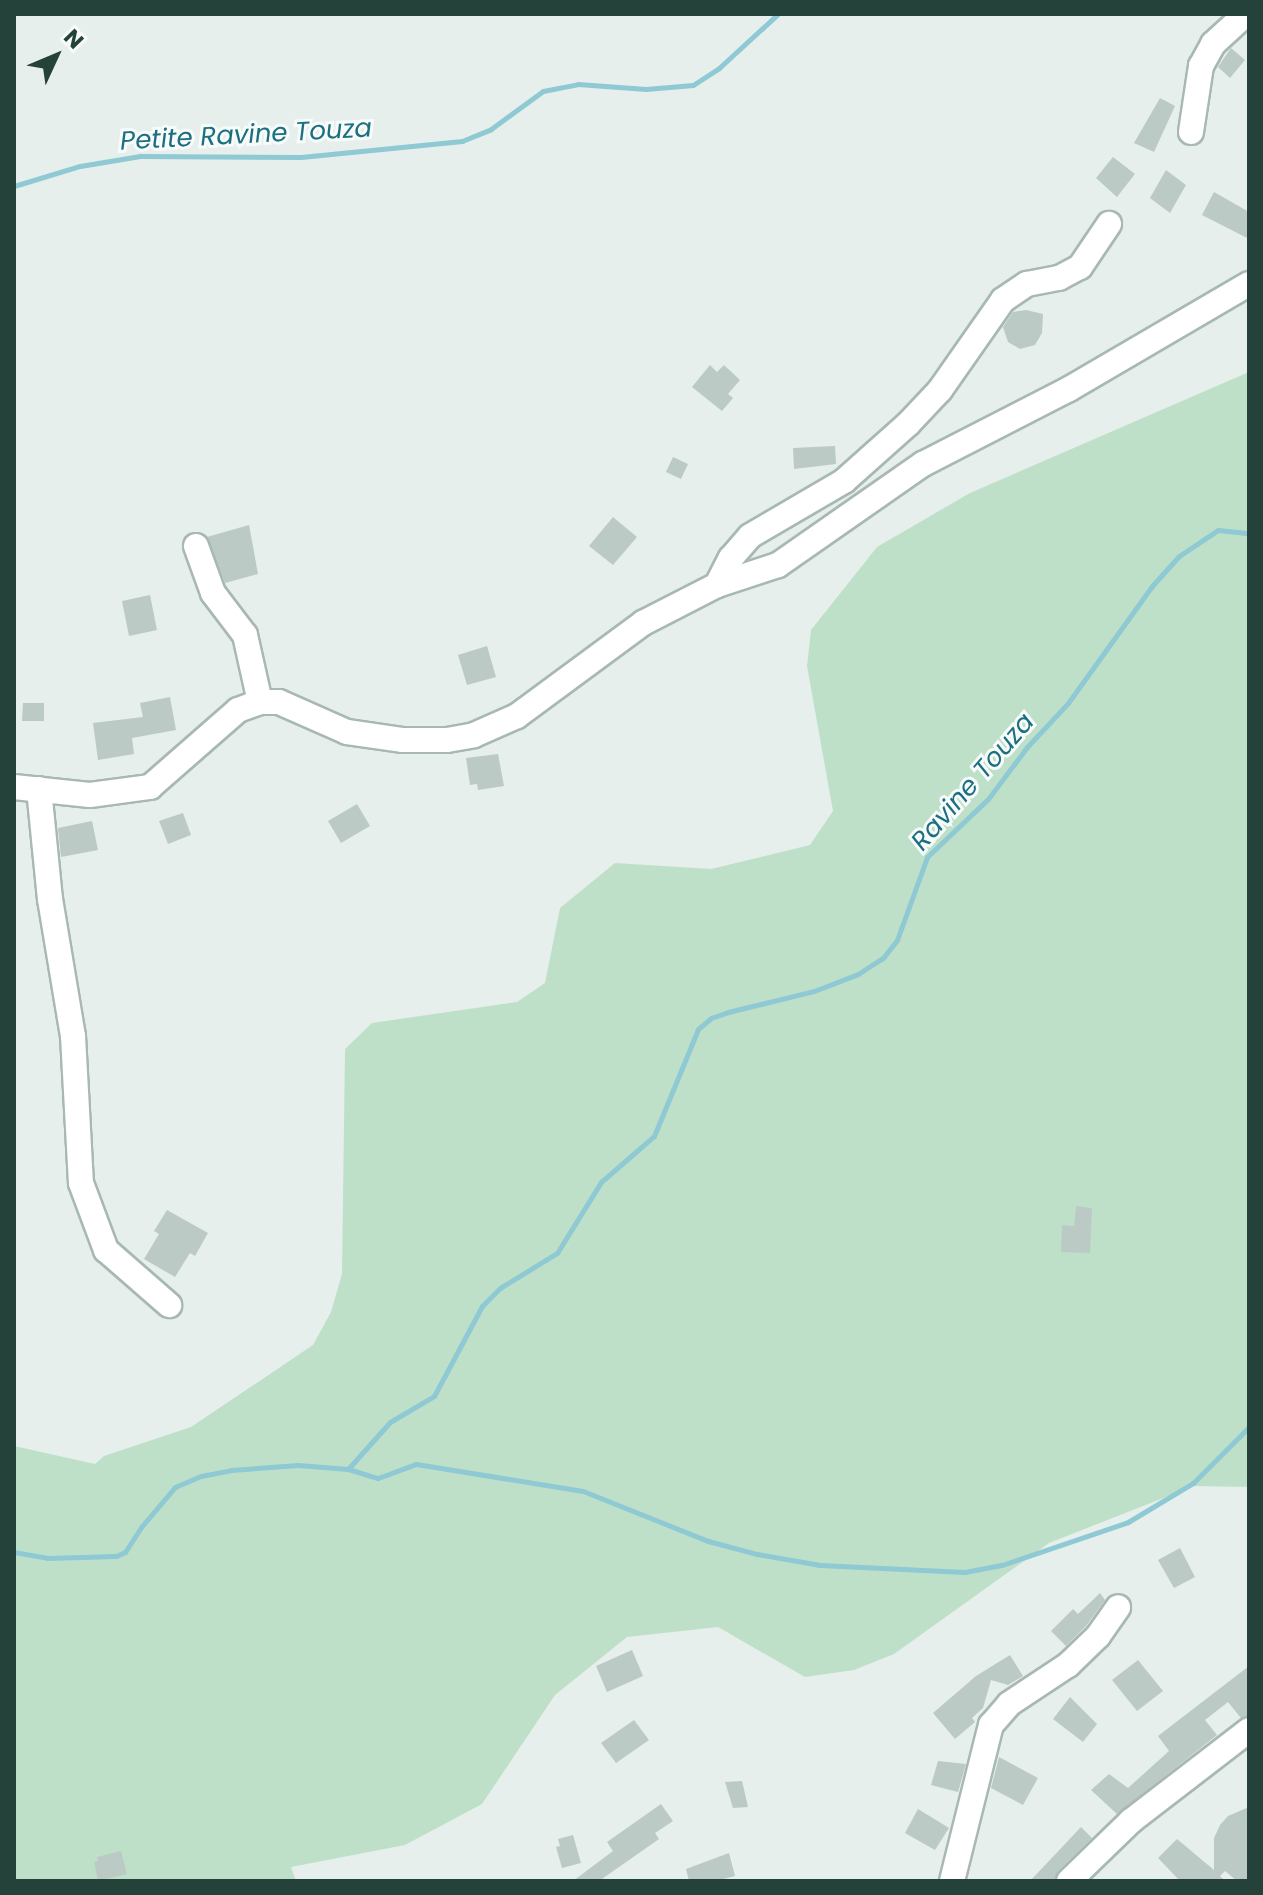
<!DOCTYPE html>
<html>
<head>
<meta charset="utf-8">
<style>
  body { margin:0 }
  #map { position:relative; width:1263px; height:1895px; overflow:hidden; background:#e6efeb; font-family:Poppins,sans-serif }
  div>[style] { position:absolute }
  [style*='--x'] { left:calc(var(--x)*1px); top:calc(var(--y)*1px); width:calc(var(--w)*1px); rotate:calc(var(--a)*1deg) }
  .green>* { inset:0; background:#bfe0c8 }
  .stream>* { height:5px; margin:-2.5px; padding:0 2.5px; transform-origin:2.5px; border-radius:2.5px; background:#8ec9d4 }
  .building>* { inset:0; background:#bbcac4 }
  .roads { filter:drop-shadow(2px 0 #a8b8b2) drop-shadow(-2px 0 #a8b8b2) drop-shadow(0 2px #a8b8b2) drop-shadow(0 -2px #a8b8b2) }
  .minor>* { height:24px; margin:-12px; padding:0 12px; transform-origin:12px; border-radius:12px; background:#fff }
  span { translate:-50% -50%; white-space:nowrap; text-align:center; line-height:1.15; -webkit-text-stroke:6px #f7fbf9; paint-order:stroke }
  .water-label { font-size:26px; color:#1c6f80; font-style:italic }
  .frame { position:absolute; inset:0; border:16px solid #24423a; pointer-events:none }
  .north { position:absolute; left:16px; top:16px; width:80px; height:80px; -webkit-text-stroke:6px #f7fbf9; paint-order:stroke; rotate:46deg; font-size:22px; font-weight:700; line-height:32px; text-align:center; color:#24423a }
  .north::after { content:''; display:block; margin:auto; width:28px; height:36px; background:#24423a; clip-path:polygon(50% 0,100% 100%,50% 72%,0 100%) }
</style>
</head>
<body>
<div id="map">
  <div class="green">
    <div style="clip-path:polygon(1249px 372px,1249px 1487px,1194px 1486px,1049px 1543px,894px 1654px,854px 1670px,805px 1677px,718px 1627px,627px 1637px,555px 1695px,482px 1804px,405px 1845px,291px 1867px,296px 1881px,14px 1881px,14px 1446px,95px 1464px,104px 1456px,191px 1427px,313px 1345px,331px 1312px,342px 1274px,345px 1049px,372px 1023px,517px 1002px,545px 983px,560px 908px,615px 863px,711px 869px,810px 845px,833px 811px,807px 666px,811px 630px,877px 547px,970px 493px)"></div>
  </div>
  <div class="stream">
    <div style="--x:14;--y:186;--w:69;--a:-16.9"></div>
    <div style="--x:80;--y:166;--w:61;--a:-9.5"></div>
    <div style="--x:140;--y:156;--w:161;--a:0.4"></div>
    <div style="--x:301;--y:157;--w:162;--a:-5.7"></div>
    <div style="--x:462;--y:141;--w:31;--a:-22"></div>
    <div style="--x:491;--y:129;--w:64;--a:-36.2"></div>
    <div style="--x:543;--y:91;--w:36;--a:-11"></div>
    <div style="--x:578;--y:84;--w:68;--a:4.2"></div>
    <div style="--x:646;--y:89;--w:47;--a:-4.9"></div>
    <div style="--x:693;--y:85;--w:31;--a:-33"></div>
    <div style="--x:719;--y:68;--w:80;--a:-42.5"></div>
    <div style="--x:348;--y:1469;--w:63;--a:-48.2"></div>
    <div style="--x:390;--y:1422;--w:51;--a:-30.6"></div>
    <div style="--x:434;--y:1396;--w:102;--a:-61.9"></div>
    <div style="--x:482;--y:1306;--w:25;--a:-45"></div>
    <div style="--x:500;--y:1288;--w:67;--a:-31.6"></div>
    <div style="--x:557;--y:1253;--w:84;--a:-58.2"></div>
    <div style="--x:601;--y:1182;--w:70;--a:-41"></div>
    <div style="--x:654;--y:1136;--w:116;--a:-67.6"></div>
    <div style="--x:698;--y:1029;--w:17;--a:-40"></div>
    <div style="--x:711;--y:1018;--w:18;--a:-19"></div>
    <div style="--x:728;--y:1012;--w:89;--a:-13.7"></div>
    <div style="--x:814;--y:991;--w:47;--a:-21.1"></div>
    <div style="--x:858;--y:974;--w:30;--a:-33"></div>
    <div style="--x:883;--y:958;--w:23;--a:-52"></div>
    <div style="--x:897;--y:940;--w:88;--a:-70.1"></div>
    <div style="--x:927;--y:857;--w:84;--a:-43.6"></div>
    <div style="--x:988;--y:799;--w:65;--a:-53.1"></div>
    <div style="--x:1027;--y:747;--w:60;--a:-47"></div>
    <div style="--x:1068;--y:703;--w:144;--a:-54.3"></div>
    <div style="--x:1152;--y:586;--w:40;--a:-48"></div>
    <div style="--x:1179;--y:556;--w:47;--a:-33.7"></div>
    <div style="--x:1218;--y:530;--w:31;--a:6"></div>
    <div style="--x:14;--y:1552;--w:34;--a:10"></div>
    <div style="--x:47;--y:1558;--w:69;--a:-1.7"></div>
    <div style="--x:116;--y:1556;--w:10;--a:-24"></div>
    <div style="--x:125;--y:1552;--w:31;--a:-57"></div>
    <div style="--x:142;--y:1526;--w:51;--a:-49.8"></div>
    <div style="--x:175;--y:1487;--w:28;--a:-23"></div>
    <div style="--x:201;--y:1476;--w:31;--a:-11"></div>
    <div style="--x:231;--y:1470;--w:67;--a:-4.3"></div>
    <div style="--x:298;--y:1465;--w:50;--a:4.6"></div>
    <div style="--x:348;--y:1469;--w:31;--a:17"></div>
    <div style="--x:378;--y:1478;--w:40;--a:-20.2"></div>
    <div style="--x:416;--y:1464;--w:169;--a:9.2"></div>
    <div style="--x:583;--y:1491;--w:135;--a:21.8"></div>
    <div style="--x:708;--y:1541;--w:51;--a:14.9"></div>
    <div style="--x:757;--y:1554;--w:64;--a:9.9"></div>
    <div style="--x:820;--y:1565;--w:145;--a:2.8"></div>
    <div style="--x:965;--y:1572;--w:38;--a:-11"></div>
    <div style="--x:1002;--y:1565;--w:133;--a:-18.8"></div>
    <div style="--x:1128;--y:1522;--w:76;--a:-31"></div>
    <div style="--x:1193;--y:1483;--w:79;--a:-45"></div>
  </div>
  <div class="building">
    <div style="clip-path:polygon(1231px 48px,1245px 60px,1230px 78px,1218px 67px)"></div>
    <div style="clip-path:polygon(1160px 98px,1175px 106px,1154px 152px,1134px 143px)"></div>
    <div style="clip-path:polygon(1113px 157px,1135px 174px,1117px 197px,1096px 178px)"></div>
    <div style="clip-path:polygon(1166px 170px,1186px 185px,1170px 213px,1150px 198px)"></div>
    <div style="clip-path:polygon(1214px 192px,1249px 212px,1249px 239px,1202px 215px)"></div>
    <div style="clip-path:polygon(1026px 310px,1043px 314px,1042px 333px,1035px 345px,1020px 349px,1008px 342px,1003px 327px,1013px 312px)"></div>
    <div style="clip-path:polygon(710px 365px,717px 372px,724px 365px,740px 380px,728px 394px,733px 398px,722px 411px,692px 387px)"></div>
    <div style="clip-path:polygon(835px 446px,836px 464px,794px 469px,793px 448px)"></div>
    <div style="clip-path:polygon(673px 457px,688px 464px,681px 479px,666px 472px)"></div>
    <div style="clip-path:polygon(613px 517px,637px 537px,613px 565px,589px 546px)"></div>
    <div style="clip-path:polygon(249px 525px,258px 574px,225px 583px,207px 537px)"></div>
    <div style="clip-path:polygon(150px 595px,157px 630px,129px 636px,122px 601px)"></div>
    <div style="clip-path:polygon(487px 646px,496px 677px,467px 685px,458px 655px)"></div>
    <div style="clip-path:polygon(170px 697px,176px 730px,132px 738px,134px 754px,98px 760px,93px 723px,143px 717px,140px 703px)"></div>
    <div style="clip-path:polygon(23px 703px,44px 703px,44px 721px,22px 721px)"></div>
    <div style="clip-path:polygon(498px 754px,504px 786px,478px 790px,477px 784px,470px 785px,466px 758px)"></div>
    <div style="clip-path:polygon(357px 804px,370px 826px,341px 843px,328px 821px)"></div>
    <div style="clip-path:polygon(183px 813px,191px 835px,168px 844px,159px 821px)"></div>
    <div style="clip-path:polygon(92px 821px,98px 850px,61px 857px,58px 828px)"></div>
    <div style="clip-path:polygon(1076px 1206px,1092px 1208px,1090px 1253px,1061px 1252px,1062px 1225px,1074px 1226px)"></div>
    <div style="clip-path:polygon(167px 1210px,208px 1233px,195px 1256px,190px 1253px,175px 1277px,144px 1259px,159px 1234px,154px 1231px)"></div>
    <div style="clip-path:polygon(1180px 1548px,1195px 1577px,1174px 1588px,1158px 1560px)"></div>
    <div style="clip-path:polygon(1100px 1593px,1105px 1600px,1086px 1626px,1066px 1646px,1051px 1631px,1073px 1609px,1078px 1614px)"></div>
    <div style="clip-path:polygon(632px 1650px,643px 1676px,607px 1692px,596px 1666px)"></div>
    <div style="clip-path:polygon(1010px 1655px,1023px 1676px,1008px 1685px,991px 1680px,983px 1708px,972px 1718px,975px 1722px,955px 1739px,933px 1713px,976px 1676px)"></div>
    <div style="clip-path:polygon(1138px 1660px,1163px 1691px,1137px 1711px,1112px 1680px)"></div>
    <div style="clip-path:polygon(1249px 1666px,1249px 1715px,1241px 1718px,1228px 1702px,1205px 1720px,1217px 1735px,1117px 1814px,1091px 1790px,1109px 1774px,1128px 1788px,1169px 1751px,1158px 1736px)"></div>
    <div style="clip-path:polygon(1070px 1697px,1097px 1724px,1083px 1742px,1053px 1719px)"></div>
    <div style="clip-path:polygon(634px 1720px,649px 1740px,616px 1763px,601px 1743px)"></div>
    <div style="clip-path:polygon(999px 1757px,1038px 1778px,1023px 1805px,991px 1788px)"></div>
    <div style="clip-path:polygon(938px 1761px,966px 1764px,958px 1792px,931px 1785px)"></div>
    <div style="clip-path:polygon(742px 1781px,748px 1807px,733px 1808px,725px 1782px)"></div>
    <div style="clip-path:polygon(661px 1804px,673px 1821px,655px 1833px,659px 1839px,599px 1881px,573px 1881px,613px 1851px,607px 1842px)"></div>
    <div style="clip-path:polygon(1249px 1807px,1249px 1881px,1237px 1881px,1225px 1871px,1220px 1876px,1225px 1881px,1180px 1881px,1158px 1858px,1177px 1839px,1214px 1870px,1214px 1838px,1220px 1825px,1228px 1816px)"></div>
    <div style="clip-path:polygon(918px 1809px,949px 1828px,935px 1850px,905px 1833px)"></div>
    <div style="clip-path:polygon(1081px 1827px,1092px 1838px,1059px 1870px,1054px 1881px,1030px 1881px)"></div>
    <div style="clip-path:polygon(573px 1835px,581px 1863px,562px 1868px,556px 1847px,560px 1846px,558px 1839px)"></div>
    <div style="clip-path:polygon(121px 1851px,127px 1874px,98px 1881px,94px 1862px,98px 1861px,97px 1857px)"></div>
    <div style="clip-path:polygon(729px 1853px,735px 1876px,716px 1881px,689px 1881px,686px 1869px)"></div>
  </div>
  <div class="roads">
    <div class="minor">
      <div style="--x:1191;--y:132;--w:67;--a:-81.4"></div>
      <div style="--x:1201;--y:66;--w:25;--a:-61"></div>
      <div style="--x:1213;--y:44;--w:45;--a:-42.3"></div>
      <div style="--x:196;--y:546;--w:50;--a:70.1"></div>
      <div style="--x:213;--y:593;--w:53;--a:52.7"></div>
      <div style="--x:245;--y:635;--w:69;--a:77.4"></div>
      <div style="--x:717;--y:585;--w:30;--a:-63"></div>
      <div style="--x:731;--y:558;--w:29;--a:-49"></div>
      <div style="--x:750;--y:536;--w:109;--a:-30.3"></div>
      <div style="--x:844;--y:481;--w:86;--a:-41.7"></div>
      <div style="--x:908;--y:424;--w:47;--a:-46.7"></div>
      <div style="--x:940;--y:390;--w:110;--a:-55"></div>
      <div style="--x:1003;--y:300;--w:29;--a:-34"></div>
      <div style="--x:1027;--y:284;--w:33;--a:-11"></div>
      <div style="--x:1059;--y:278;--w:24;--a:-28"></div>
      <div style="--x:1080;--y:267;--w:52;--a:-56"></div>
      <div style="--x:14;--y:787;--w:76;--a:6"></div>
      <div style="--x:90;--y:795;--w:61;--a:-7.6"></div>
      <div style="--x:150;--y:787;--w:117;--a:-41.2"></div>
      <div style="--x:238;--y:710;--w:23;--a:-20"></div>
      <div style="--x:260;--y:702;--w:19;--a:0"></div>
      <div style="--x:279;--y:702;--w:74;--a:23.8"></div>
      <div style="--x:347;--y:732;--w:57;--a:8.1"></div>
      <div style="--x:403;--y:740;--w:44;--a:0"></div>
      <div style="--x:447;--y:740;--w:27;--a:-10"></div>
      <div style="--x:474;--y:735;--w:47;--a:-23.8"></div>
      <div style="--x:517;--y:716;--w:157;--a:-36.4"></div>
      <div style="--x:643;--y:623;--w:83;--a:-27.2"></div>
      <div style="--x:717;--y:585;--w:64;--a:-18.2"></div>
      <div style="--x:778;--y:565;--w:177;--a:-34.9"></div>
      <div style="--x:923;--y:464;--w:164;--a:-27.2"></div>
      <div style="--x:1069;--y:389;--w:208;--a:-30.3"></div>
      <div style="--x:39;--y:789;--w:111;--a:84.3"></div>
      <div style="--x:50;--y:899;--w:139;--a:80.5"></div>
      <div style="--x:73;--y:1036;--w:147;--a:86.9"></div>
      <div style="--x:81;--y:1183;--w:72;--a:69.5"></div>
      <div style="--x:106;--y:1250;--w:84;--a:41.1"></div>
      <div style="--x:952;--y:1881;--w:161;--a:-76"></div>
      <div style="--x:991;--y:1725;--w:28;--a:-49"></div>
      <div style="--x:1009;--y:1704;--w:71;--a:-33.5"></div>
      <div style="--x:1068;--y:1665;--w:42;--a:-44"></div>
      <div style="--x:1098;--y:1636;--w:35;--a:-55"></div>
      <div style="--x:1069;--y:1881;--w:86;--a:-44.1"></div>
      <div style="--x:1131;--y:1821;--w:149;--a:-37.6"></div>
    </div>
  </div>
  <div class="water-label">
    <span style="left:246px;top:135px;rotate:-3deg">Petite Ravine Touza</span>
    <span style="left:973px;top:782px;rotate:-49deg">Ravine Touza</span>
  </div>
  <div class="frame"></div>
  <div class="north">N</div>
</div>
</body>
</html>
